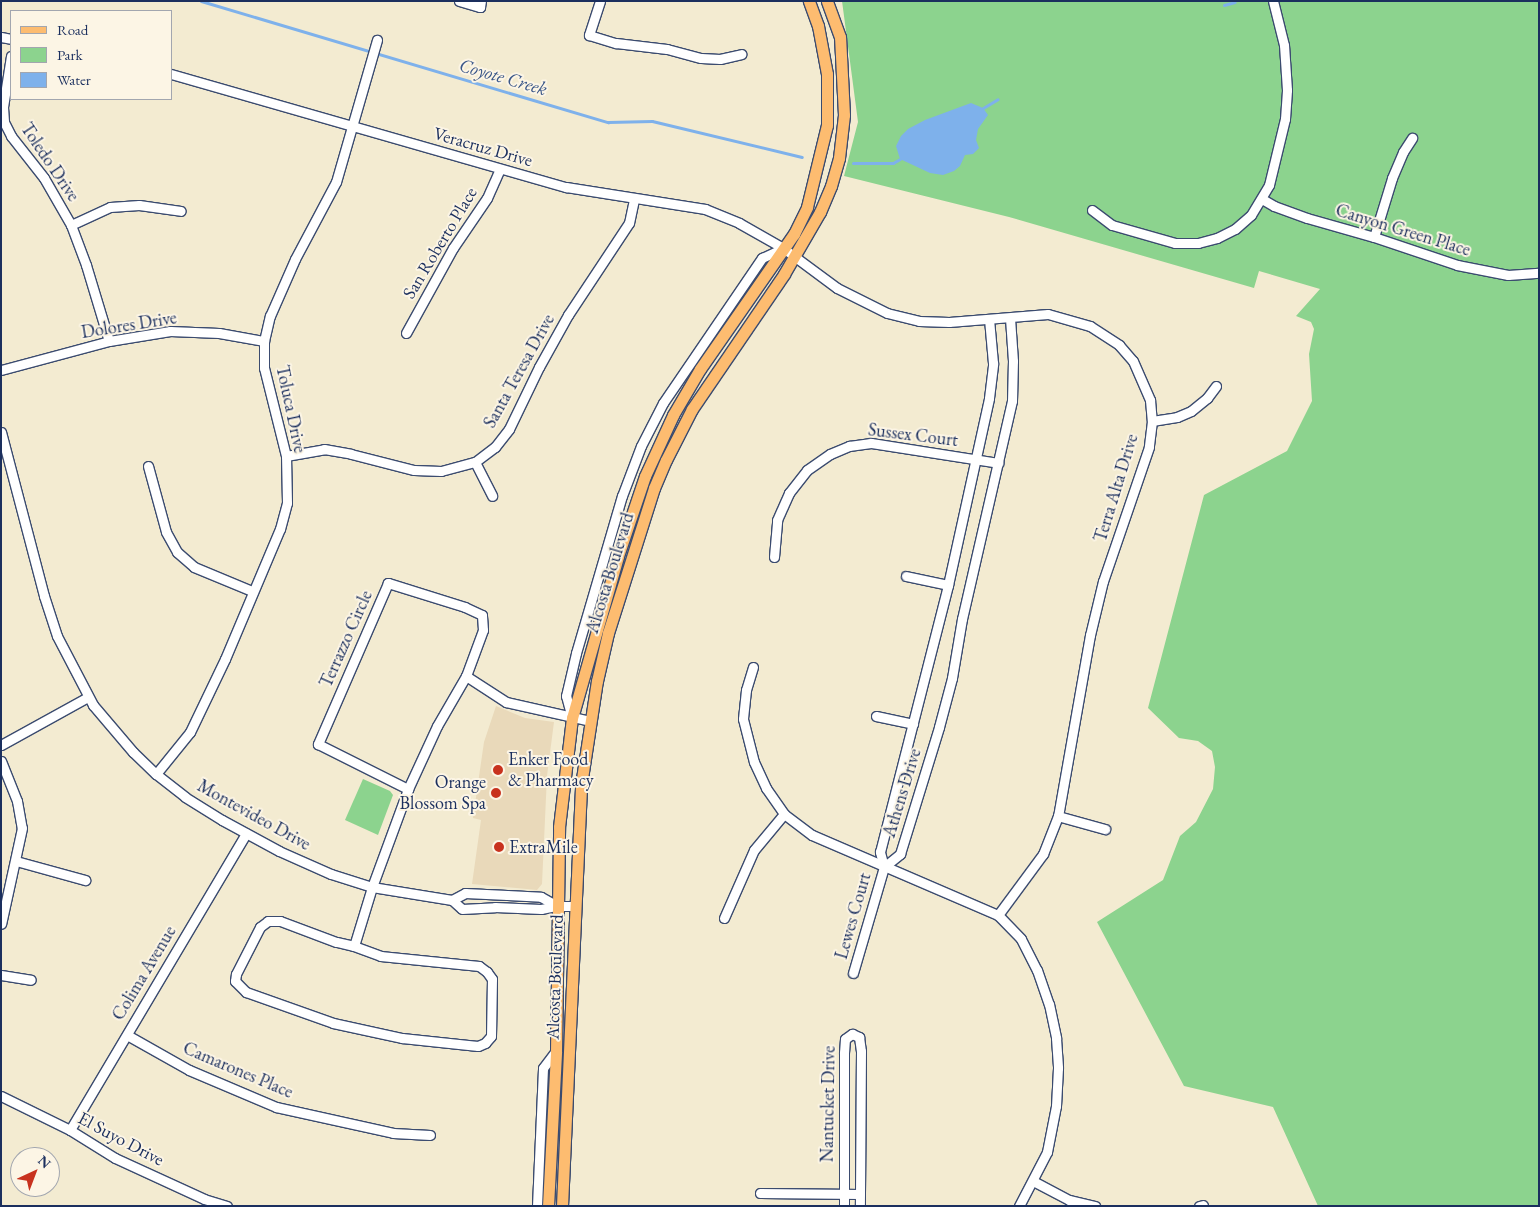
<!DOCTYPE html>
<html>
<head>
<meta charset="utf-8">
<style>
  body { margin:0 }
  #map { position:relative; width:1540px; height:1207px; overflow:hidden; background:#f3ebd1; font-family:"EB Garamond",serif }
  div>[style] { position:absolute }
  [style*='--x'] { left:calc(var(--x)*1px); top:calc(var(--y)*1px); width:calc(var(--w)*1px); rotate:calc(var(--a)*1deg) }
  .built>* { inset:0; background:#e9d9ba }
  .green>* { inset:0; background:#8cd38e }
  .water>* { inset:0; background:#7eb1eb }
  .stream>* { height:3px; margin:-1.5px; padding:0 1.5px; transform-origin:1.5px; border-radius:1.5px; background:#7eb1eb }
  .roads { filter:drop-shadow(1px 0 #3b4b6f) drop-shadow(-1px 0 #3b4b6f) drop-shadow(0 1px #3b4b6f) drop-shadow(0 -1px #3b4b6f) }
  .minor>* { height:9px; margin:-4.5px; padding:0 4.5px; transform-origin:4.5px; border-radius:4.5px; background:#fff }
  .major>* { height:11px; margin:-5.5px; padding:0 5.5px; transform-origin:5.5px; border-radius:5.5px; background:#fdbc70 }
  .dots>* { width:14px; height:14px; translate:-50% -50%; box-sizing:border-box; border:2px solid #fcf5e5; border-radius:50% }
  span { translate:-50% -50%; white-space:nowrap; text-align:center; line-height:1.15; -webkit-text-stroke:4px #fcf5e5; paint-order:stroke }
  .street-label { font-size:18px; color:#1b2f5e }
  .poi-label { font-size:18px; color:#1b2f5e }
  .left { translate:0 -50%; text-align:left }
  .right { translate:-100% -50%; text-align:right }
  .water-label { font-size:19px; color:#395688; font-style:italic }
  .frame { position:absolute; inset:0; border:2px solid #1b2f5e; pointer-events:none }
  .legend { position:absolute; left:10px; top:10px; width:162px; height:90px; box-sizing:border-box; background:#fcf5e5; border:1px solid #a2a6af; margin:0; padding:6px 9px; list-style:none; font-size:15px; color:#1b2f5e }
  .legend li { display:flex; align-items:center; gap:10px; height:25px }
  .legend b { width:25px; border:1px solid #a2a6af }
  .north { position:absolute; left:10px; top:1147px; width:50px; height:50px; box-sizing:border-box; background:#fcf5e5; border:1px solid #a2a6af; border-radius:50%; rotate:43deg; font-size:14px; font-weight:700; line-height:20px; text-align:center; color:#1b2f5e }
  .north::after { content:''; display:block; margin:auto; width:18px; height:22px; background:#c8321e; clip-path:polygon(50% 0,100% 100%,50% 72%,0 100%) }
</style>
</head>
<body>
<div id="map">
  <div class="built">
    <div style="clip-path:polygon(496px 706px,525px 718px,554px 722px,547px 776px,542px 884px,537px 890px,472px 884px,481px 820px,473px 818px,484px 742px)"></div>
  </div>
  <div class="green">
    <div style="clip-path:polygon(842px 1px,1539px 1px,1539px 1206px,1318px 1206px,1273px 1107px,1184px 1086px,1097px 922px,1163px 880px,1180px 836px,1196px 822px,1213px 789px,1215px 767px,1212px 751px,1198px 741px,1179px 738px,1148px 708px,1204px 495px,1287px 451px,1312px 401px,1309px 354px,1314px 329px,1311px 322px,1296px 316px,1320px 289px,1259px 271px,1254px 288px,1009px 217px,844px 176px,858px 122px)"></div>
    <div style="clip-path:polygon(363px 779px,390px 791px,393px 795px,378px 835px,345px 820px)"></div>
  </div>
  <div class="water">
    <div style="clip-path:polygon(971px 103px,983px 108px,988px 115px,978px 129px,976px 140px,979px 148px,973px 154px,965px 155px,960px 166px,954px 171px,943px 175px,930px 173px,900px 159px,896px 146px,901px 136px,908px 129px,925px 120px)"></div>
  </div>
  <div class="stream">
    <div style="--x:201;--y:1;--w:425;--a:16.6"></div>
    <div style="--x:608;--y:122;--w:44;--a:-1.3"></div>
    <div style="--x:652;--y:121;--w:154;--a:13.5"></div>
    <div style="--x:1224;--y:5;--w:11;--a:-15"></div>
    <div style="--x:983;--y:108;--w:17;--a:-31"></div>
    <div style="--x:853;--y:163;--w:40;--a:0"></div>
    <div style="--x:893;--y:163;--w:8;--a:-30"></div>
  </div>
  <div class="roads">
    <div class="minor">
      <div style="--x:459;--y:1;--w:22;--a:16"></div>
      <div style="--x:480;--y:7;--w:6;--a:-81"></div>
      <div style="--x:600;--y:1;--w:36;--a:108"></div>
      <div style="--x:589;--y:35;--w:28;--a:17"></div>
      <div style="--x:616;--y:43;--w:51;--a:6.7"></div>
      <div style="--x:667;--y:49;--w:35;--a:15"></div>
      <div style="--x:701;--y:58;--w:19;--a:3"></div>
      <div style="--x:720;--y:59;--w:22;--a:-13"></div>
      <div style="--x:1;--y:37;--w:10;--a:11"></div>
      <div style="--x:11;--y:56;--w:52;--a:98.9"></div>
      <div style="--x:3;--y:107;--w:15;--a:86"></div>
      <div style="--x:4;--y:122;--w:16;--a:63"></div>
      <div style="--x:11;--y:136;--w:53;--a:51.8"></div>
      <div style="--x:44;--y:178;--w:54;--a:60.1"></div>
      <div style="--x:71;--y:225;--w:43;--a:69.4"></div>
      <div style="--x:86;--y:265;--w:79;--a:73.2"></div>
      <div style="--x:171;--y:74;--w:411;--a:16"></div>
      <div style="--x:566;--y:187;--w:141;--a:9"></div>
      <div style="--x:705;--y:209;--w:37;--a:22"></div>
      <div style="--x:739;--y:223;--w:51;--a:29.6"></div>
      <div style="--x:783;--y:248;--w:67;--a:36.5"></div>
      <div style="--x:837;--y:288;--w:56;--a:26.6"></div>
      <div style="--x:887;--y:313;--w:33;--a:14"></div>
      <div style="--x:919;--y:321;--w:30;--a:2"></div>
      <div style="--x:949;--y:322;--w:99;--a:-4.6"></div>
      <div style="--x:1048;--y:314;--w:44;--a:15.9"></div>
      <div style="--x:1090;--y:326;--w:35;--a:33"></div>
      <div style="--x:1119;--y:345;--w:21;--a:49"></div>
      <div style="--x:1133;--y:361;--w:43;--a:66.4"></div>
      <div style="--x:1150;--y:400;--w:21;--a:85"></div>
      <div style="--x:1152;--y:421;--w:26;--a:97"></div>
      <div style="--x:1149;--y:447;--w:142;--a:108.9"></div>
      <div style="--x:1103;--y:581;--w:56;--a:103.5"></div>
      <div style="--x:1090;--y:635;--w:184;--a:100"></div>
      <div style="--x:1058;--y:816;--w:41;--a:111.5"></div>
      <div style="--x:1043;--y:854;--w:76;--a:126.4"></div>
      <div style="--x:1262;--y:199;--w:14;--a:30"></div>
      <div style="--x:1274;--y:206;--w:35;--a:20"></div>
      <div style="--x:1307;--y:218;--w:70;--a:15.8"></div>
      <div style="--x:1374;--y:237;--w:88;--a:18.6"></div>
      <div style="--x:1457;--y:265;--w:52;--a:11.1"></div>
      <div style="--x:1508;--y:275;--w:31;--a:-4"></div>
      <div style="--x:1092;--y:210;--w:25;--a:37"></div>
      <div style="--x:1112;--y:225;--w:66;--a:15.9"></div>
      <div style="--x:1175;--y:243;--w:23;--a:0"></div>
      <div style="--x:1198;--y:243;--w:20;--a:-15"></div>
      <div style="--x:1217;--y:238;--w:20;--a:-27"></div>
      <div style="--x:1235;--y:229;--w:21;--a:-41"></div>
      <div style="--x:1251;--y:215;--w:35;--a:-59"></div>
      <div style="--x:1269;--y:185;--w:68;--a:-76.4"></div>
      <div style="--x:1285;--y:119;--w:29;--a:-86"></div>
      <div style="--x:1287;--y:90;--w:45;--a:-93.8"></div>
      <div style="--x:1284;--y:45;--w:45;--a:-104"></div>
      <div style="--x:71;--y:225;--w:43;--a:-24.8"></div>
      <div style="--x:110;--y:207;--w:29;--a:-4"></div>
      <div style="--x:139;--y:205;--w:42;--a:8.1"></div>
      <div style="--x:1374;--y:237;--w:62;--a:-73"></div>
      <div style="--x:1392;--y:178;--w:28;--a:-67"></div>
      <div style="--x:1403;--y:152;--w:17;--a:-57"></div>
      <div style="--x:406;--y:333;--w:97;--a:-61.1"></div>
      <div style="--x:453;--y:248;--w:60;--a:-55.8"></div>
      <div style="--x:487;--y:198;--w:32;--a:-66"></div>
      <div style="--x:1;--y:370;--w:112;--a:-15"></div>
      <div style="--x:109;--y:341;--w:62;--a:-9.3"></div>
      <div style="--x:170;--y:331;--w:49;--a:2.3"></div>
      <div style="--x:219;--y:333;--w:46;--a:10.1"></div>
      <div style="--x:1152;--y:421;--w:25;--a:-9"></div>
      <div style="--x:1177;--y:417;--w:15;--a:-23"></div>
      <div style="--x:1191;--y:411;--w:21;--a:-39"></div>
      <div style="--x:1207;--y:398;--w:15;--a:-53"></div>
      <div style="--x:1;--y:432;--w:170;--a:75.3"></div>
      <div style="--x:44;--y:596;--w:42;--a:72"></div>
      <div style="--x:57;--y:636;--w:78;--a:62.4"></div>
      <div style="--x:93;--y:705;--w:62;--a:49.6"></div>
      <div style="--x:133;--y:752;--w:32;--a:44"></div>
      <div style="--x:156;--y:774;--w:37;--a:38"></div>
      <div style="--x:185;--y:797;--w:44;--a:31.9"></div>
      <div style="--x:222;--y:820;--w:65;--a:28.5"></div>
      <div style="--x:279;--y:851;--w:57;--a:23.9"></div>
      <div style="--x:331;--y:874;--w:43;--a:17.6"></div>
      <div style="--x:372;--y:887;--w:81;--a:9.2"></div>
      <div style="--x:452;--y:900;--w:13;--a:42"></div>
      <div style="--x:462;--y:909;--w:33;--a:-3"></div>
      <div style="--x:495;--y:907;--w:46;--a:2.5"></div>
      <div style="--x:541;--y:909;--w:16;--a:-11"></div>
      <div style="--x:557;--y:906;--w:18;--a:0"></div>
      <div style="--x:286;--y:456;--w:39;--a:-10"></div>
      <div style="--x:324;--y:449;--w:27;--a:10"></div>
      <div style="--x:351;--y:454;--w:65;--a:14.3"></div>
      <div style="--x:414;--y:470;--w:27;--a:2"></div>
      <div style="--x:441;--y:471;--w:35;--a:-15"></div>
      <div style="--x:475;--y:462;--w:25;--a:-37"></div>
      <div style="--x:495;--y:447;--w:23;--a:-52"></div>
      <div style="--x:509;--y:429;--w:69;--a:-64.2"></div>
      <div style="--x:539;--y:367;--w:60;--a:-60.9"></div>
      <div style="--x:568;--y:315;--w:110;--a:-56.5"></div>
      <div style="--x:629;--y:223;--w:25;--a:-78"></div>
      <div style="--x:475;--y:462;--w:38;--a:63"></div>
      <div style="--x:148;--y:466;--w:68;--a:74.7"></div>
      <div style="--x:166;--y:532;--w:23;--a:61"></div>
      <div style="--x:177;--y:552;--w:23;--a:41"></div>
      <div style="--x:194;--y:567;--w:63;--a:22.5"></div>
      <div style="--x:774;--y:557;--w:37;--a:-85"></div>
      <div style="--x:777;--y:520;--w:30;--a:-66"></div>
      <div style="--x:789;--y:493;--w:29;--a:-52"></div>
      <div style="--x:807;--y:470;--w:28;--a:-35"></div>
      <div style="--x:830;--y:454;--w:21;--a:-23"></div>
      <div style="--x:849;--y:446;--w:22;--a:-8"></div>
      <div style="--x:871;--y:443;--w:129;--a:8.9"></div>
      <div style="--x:906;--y:576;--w:43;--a:12.1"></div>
      <div style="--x:753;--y:667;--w:24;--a:107"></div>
      <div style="--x:746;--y:690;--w:29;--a:96"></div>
      <div style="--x:743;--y:719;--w:44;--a:75.7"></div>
      <div style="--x:754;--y:762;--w:29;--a:65"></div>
      <div style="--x:766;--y:788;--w:32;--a:55"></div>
      <div style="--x:784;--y:814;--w:35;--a:37"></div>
      <div style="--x:812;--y:835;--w:202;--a:23.3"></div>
      <div style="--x:998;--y:915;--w:33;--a:46"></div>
      <div style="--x:1021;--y:939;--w:35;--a:63"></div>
      <div style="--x:1037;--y:970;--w:36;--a:71"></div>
      <div style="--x:1049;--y:1004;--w:35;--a:78"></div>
      <div style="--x:1056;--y:1038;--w:30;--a:86"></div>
      <div style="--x:1058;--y:1068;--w:38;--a:93"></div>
      <div style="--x:1056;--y:1106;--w:47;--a:101.1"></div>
      <div style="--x:1047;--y:1152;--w:61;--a:117.4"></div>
      <div style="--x:466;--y:676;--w:48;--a:33"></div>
      <div style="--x:506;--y:702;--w:86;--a:12.7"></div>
      <div style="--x:876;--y:716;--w:38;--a:12"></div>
      <div style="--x:572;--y:718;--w:23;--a:-105"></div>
      <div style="--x:566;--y:696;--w:44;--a:-76.9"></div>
      <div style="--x:576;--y:653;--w:164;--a:-73.7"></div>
      <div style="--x:622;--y:496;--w:53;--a:-69.2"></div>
      <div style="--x:641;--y:446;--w:48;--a:-62.9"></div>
      <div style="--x:663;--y:403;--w:176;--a:-55.7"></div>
      <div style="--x:762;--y:258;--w:23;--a:-25"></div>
      <div style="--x:1;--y:745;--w:99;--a:-28.9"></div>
      <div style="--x:1;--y:761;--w:43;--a:68.2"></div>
      <div style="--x:17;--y:801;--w:27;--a:80"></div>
      <div style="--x:22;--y:828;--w:98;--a:102.3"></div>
      <div style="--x:156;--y:774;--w:54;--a:-51"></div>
      <div style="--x:190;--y:732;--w:81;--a:-64.4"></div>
      <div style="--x:225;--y:659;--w:141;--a:-67.1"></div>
      <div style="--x:280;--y:529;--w:27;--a:-75"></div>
      <div style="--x:287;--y:503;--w:47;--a:-91.2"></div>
      <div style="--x:286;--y:456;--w:91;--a:-104"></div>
      <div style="--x:264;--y:368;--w:27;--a:-90"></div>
      <div style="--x:264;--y:341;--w:26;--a:-77"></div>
      <div style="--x:270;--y:316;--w:62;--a:-66.3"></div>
      <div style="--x:295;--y:259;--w:87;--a:-62"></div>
      <div style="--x:336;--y:182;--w:148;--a:-73.9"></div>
      <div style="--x:1058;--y:816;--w:49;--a:15.5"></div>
      <div style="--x:16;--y:861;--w:72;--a:15.4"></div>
      <div style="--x:884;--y:867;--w:21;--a:-39"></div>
      <div style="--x:900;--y:854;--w:133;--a:-72.9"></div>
      <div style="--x:939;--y:727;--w:51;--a:-75.1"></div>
      <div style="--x:952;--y:678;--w:60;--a:-80.4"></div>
      <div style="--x:962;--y:619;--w:224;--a:-77.1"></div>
      <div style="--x:1012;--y:401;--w:40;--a:-88.6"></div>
      <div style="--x:1013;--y:361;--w:43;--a:-94"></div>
      <div style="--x:884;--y:867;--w:16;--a:-105"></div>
      <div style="--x:880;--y:852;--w:276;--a:-75.7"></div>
      <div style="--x:948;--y:585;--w:191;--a:-77.6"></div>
      <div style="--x:989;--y:398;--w:35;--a:-83"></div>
      <div style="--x:993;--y:363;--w:44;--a:-95.2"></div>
      <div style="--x:452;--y:900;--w:15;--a:-28"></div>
      <div style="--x:465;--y:893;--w:42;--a:2.7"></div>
      <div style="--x:507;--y:895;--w:34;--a:3"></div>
      <div style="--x:541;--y:897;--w:18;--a:29"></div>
      <div style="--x:724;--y:918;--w:74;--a:-66.2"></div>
      <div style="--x:754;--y:850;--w:47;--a:-50.2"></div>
      <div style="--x:354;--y:946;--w:18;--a:-167"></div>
      <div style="--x:336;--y:942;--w:60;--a:-159.4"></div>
      <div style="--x:280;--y:921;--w:12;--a:180"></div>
      <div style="--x:268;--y:921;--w:10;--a:143"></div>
      <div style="--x:260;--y:927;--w:53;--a:117.1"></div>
      <div style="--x:236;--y:974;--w:7;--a:98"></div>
      <div style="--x:235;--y:981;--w:16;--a:45"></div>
      <div style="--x:246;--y:992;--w:92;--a:19.6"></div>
      <div style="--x:333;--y:1023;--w:71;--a:12.3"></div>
      <div style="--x:402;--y:1038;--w:76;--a:6"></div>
      <div style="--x:478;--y:1046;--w:8;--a:-23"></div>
      <div style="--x:485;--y:1043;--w:9;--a:-49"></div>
      <div style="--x:491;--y:1036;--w:57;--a:-89"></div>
      <div style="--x:492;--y:979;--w:9;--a:-126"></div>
      <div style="--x:487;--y:972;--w:10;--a:-143"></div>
      <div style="--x:479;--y:966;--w:99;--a:-174.2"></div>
      <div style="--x:381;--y:956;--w:29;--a:-160"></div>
      <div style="--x:354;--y:946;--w:62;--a:-73"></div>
      <div style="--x:372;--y:887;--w:104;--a:-69.8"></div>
      <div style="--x:408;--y:789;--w:69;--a:-65.3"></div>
      <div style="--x:437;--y:726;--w:58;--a:-59.9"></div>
      <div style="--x:466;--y:676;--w:49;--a:-69.7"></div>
      <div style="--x:483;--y:630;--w:15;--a:-94"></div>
      <div style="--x:482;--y:615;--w:19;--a:-155"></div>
      <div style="--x:465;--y:607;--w:81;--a:-162.7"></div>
      <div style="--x:388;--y:583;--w:176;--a:113.5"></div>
      <div style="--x:318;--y:744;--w:101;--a:26.6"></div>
      <div style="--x:853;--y:973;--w:110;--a:-73.7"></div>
      <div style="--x:1;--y:975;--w:30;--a:9"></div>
      <div style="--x:127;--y:1035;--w:71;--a:29.4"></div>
      <div style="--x:189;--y:1070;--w:95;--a:23"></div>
      <div style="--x:276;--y:1107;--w:120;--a:12.5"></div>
      <div style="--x:393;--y:1133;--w:37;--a:3"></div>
      <div style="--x:1;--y:1096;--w:77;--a:26.2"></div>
      <div style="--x:70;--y:1130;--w:53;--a:31.9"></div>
      <div style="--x:115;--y:1158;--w:98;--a:24.7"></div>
      <div style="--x:204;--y:1199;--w:24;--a:17"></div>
      <div style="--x:70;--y:1130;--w:345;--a:-59.3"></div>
      <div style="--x:1033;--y:1181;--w:41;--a:27.8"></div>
      <div style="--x:1069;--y:1200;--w:27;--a:13"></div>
      <div style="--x:760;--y:1193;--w:100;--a:0.6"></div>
      <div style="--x:537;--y:1206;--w:138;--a:-87.5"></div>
      <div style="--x:543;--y:1068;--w:21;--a:-53"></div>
      <div style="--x:844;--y:1206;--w:153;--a:-90"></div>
      <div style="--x:844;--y:1053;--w:14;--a:-86"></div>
      <div style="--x:845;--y:1039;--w:9;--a:-36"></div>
      <div style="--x:852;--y:1034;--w:8;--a:23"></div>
      <div style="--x:859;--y:1037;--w:14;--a:82"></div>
      <div style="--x:861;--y:1051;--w:155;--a:90.4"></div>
      <div style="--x:1199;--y:1206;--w:4;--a:-14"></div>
    </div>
    <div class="major">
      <div style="--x:548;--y:1206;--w:155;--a:-87"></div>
      <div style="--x:556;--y:1051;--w:224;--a:-89.2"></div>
      <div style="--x:559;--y:827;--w:110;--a:-83.2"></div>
      <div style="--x:572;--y:718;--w:168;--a:-74.1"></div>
      <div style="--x:618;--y:556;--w:84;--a:-71.4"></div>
      <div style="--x:645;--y:476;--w:67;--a:-65.3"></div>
      <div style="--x:673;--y:415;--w:53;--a:-59.6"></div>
      <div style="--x:700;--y:369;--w:165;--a:-55.2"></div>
      <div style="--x:794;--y:234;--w:30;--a:-64"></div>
      <div style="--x:807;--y:207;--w:84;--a:-76.3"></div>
      <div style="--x:827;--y:125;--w:51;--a:-90"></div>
      <div style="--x:827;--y:74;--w:49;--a:-100.6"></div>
      <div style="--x:818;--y:26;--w:27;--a:-110"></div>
      <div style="--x:562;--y:1206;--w:421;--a:-87.4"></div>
      <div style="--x:581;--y:785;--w:105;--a:-81.3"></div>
      <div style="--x:597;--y:681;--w:49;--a:-77.1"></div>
      <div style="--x:608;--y:633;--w:152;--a:-72.4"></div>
      <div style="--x:654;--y:488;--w:30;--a:-67"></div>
      <div style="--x:666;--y:460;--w:57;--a:-63"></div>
      <div style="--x:692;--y:409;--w:163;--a:-55.7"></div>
      <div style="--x:784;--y:274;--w:72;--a:-59.9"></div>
      <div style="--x:820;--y:212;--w:28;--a:-67"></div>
      <div style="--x:831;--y:186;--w:29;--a:-74"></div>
      <div style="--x:839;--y:158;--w:43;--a:-83.4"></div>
      <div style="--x:844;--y:115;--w:78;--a:-92.9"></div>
      <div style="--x:840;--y:37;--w:38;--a:-110"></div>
    </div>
  </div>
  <div class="dots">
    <div style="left:498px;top:770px;background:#c8321e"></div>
    <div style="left:496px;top:793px;background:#c8321e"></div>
    <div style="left:499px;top:847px;background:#c8321e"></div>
  </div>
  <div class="street-label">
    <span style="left:483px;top:147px;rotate:16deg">Veracruz Drive</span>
    <span style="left:50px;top:162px;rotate:56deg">Toledo Drive</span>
    <span style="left:1403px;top:230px;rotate:17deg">Canyon Green Place</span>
    <span style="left:440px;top:243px;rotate:-59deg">San Roberto Place</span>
    <span style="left:129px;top:325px;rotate:-9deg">Dolores Drive</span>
    <span style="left:519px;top:371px;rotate:-61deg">Santa Teresa Drive</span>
    <span style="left:291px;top:409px;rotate:78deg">Toluca Drive</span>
    <span style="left:913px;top:435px;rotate:7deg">Sussex Court</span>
    <span style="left:1116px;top:488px;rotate:-73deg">Terra Alta Drive</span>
    <span style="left:610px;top:573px;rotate:-73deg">Alcosta Boulevard</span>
    <span style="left:346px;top:639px;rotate:-66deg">Terrazzo Circle</span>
    <span style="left:902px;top:793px;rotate:-73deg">Athens Drive</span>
    <span style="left:254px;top:815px;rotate:29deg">Montevideo Drive</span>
    <span style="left:853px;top:916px;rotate:-74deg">Lewes Court</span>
    <span style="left:144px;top:973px;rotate:-59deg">Colima Avenue</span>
    <span style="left:555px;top:977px;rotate:-88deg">Alcosta Boulevard</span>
    <span style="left:238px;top:1070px;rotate:23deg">Camarones Place</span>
    <span style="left:828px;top:1104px;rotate:-89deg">Nantucket Drive</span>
    <span style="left:121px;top:1139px;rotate:28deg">El Suyo Drive</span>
  </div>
  <div class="poi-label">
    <span class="left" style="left:508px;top:770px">Enker Food<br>&amp; Pharmacy</span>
    <span class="right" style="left:486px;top:793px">Orange<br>Blossom Spa</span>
    <span class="left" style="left:509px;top:847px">ExtraMile</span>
  </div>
  <div class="water-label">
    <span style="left:503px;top:77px;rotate:16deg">Coyote Creek</span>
  </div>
  <div class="frame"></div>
  <ul class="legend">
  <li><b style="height:6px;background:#fdbc70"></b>Road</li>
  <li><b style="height:14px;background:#8cd38e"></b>Park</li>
  <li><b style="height:14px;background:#7eb1eb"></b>Water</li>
  </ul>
  <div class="north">N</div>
</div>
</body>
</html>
